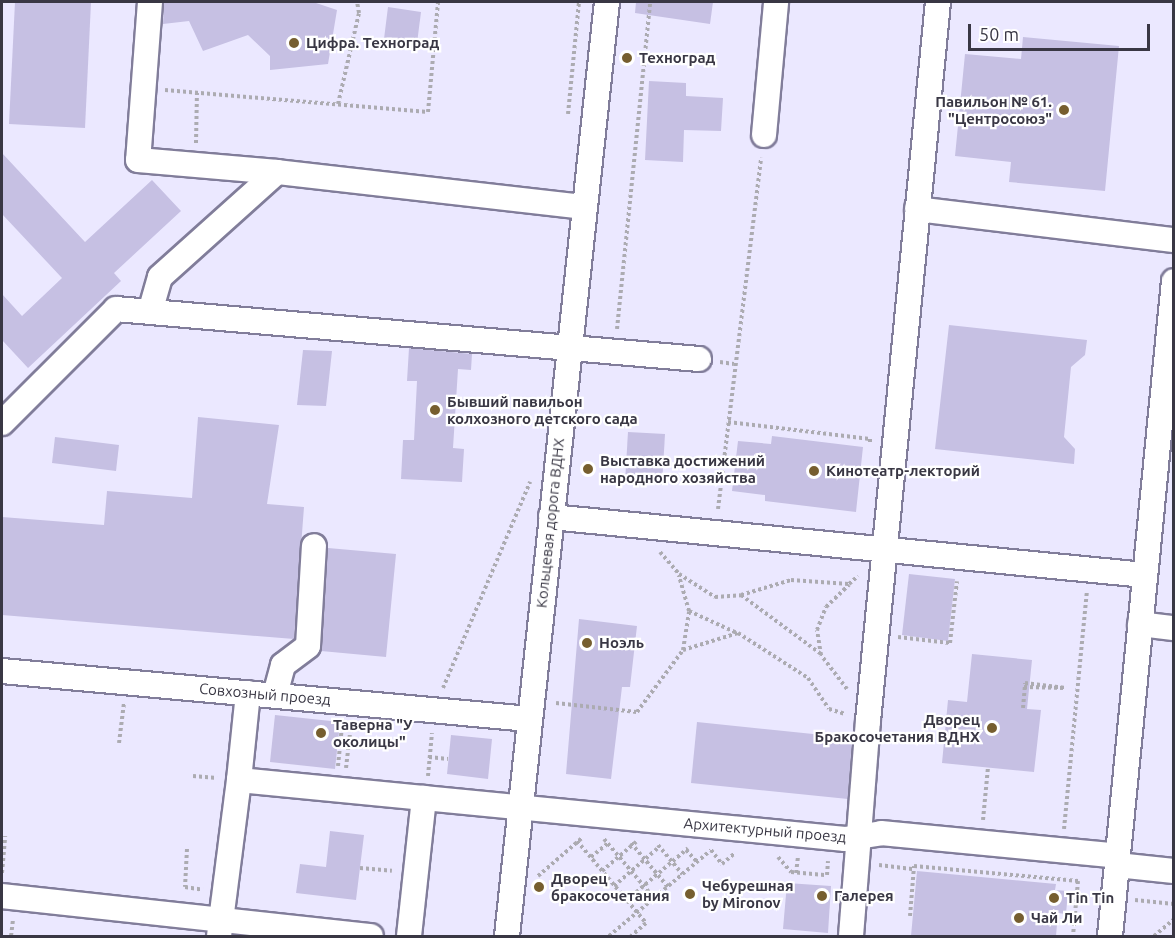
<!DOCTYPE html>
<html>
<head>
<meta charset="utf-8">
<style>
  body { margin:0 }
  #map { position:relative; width:1175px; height:938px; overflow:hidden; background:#fbfbfb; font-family:Ubuntu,sans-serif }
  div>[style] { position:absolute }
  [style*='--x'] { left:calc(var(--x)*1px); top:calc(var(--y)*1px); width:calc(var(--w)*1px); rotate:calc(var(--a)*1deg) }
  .green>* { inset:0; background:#ebe8ff }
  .building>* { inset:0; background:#c6c0e3 }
  .path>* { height:4px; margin-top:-2px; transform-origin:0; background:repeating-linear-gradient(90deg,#acabb1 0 3px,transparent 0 6px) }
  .roads { filter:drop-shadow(2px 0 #817d9a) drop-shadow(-2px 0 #817d9a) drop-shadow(0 2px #817d9a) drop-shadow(0 -2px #817d9a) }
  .minor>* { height:24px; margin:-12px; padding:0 12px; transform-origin:12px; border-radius:12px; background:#fff }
  .dots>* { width:16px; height:16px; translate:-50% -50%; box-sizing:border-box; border:3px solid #fff; border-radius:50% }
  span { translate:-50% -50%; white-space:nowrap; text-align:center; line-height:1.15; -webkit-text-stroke:4.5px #fff; paint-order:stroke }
  .poi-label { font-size:15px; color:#393744; font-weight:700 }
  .left { translate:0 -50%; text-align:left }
  .right { translate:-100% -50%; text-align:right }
  .street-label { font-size:15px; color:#393744 }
  .frame { position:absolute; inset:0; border:3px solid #393744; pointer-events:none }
  .scale { position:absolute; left:968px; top:24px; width:182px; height:27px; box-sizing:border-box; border:3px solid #393744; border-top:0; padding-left:8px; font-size:18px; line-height:21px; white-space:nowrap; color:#393744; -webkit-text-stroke:4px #fff; paint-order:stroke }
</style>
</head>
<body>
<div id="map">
  <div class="green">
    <div style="clip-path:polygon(2px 2px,1173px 2px,1173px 936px,2px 936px)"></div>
  </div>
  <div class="building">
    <div style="clip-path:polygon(15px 2px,91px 2px,85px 128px,9px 124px)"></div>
    <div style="clip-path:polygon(164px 2px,313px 2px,337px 10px,328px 64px,270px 70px,270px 56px,248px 35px,203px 51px,189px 21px,163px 24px)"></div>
    <div style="clip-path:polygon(636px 2px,713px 2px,710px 24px,635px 13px)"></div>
    <div style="clip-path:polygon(388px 7px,421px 12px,416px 51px,383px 47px)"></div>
    <div style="clip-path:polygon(1023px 37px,1119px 46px,1105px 191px,1009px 182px,1011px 162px,955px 156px,965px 54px,1021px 59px)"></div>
    <div style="clip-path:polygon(649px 81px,686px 83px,686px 96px,723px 98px,721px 131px,684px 130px,683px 162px,645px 160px)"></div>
    <div style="clip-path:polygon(2px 153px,85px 242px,152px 180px,181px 211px,114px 273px,121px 281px,28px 368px,2px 340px,2px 294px,22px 316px,62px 278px,2px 214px)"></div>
    <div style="clip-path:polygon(949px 325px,1087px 340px,1085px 355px,1071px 367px,1064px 437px,1075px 449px,1074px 464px,935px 449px)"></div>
    <div style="clip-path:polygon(409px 348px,472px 354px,471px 370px,458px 369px,453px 448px,464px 449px,462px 482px,401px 479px,403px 440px,414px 440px,417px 381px,407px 381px)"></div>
    <div style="clip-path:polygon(303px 350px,332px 351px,326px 406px,297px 405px)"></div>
    <div style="clip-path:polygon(198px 417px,279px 425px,267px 504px,304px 507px,294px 639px,2px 615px,2px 517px,104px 525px,107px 491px,192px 498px)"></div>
    <div style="clip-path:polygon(628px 432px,665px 434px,662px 485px,625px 482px)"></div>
    <div style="clip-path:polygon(772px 436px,863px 447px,856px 512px,765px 501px,765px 495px,732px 491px,738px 441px,771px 444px)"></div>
    <div style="clip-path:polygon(55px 437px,119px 445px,116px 471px,52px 463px)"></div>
    <div style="clip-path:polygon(328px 548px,396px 554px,386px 657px,321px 651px)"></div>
    <div style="clip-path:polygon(909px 574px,955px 579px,948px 641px,902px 635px)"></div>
    <div style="clip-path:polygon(579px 619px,637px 626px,630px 687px,622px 687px,611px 779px,566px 774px)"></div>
    <div style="clip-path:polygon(972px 654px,1032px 660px,1027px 709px,1041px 710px,1034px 772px,942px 763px,948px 700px,967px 702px)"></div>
    <div style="clip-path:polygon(275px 715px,340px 722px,335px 769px,270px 762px)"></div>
    <div style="clip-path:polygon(697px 722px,852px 738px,848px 799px,691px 783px)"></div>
    <div style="clip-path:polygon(451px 735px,492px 739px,488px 779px,447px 774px)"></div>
    <div style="clip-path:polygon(330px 831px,364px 835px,356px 900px,296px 893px,300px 864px,326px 867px)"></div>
    <div style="clip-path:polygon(917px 871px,1056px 884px,1055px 890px,1068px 891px,1066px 914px,1058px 913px,1056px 936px,911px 936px)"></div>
    <div style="clip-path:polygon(787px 883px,831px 886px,828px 933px,783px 929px)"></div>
  </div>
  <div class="path">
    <div style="--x:165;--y:90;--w:264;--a:4.8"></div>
    <div style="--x:428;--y:112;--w:110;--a:-84.8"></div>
    <div style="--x:338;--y:104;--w:93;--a:-77"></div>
    <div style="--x:359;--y:13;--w:11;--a:-100"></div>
    <div style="--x:568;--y:114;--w:113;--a:-84.4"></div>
    <div style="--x:196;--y:143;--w:50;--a:-88.9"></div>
    <div style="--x:617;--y:329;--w:329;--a:-84.2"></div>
    <div style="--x:720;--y:362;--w:14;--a:8"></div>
    <div style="--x:728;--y:422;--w:143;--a:6.8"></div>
    <div style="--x:870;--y:439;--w:3;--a:90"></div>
    <div style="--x:718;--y:509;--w:354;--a:-83"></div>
    <div style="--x:660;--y:552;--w:29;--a:49"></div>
    <div style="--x:679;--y:574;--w:43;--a:32.6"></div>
    <div style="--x:715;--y:597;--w:26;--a:-4"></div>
    <div style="--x:741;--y:595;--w:52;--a:-16.7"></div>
    <div style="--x:791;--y:580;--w:58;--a:3.9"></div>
    <div style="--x:849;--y:584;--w:12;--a:-42"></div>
    <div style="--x:741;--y:595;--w:99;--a:36.4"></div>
    <div style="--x:689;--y:611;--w:53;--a:24.6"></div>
    <div style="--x:898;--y:637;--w:52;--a:6.6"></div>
    <div style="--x:950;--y:643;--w:62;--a:-83.6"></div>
    <div style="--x:683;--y:650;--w:58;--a:-17.2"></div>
    <div style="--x:738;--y:633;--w:83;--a:32.7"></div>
    <div style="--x:808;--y:678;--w:37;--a:56"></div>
    <div style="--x:829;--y:709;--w:17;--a:17"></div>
    <div style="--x:1024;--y:687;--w:42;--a:1.4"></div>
    <div style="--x:443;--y:688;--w:224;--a:-67.1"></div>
    <div style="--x:847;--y:689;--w:43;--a:-127.4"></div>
    <div style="--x:821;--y:655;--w:25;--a:-99"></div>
    <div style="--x:817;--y:630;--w:25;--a:-69"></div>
    <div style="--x:826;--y:607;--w:32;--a:-44"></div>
    <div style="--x:556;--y:703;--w:81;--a:6.3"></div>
    <div style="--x:637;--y:712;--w:77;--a:-53.4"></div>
    <div style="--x:683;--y:650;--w:39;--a:-81"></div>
    <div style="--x:689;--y:611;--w:37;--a:-106"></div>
    <div style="--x:1023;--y:708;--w:25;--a:-85"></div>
    <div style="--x:1025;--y:683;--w:41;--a:7"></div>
    <div style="--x:119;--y:743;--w:40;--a:-82.9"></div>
    <div style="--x:429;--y:757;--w:19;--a:6"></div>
    <div style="--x:338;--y:766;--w:40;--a:-84.3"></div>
    <div style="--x:346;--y:768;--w:43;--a:-83.4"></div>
    <div style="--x:193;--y:776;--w:24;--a:5"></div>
    <div style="--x:428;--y:776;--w:43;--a:-84.7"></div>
    <div style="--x:983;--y:820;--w:53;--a:-84.6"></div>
    <div style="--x:1064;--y:829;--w:239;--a:-84.5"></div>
    <div style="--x:604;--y:839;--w:77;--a:49.7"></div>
    <div style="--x:577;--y:841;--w:107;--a:49.9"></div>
    <div style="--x:646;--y:923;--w:20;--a:139"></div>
    <div style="--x:631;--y:843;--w:57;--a:49.9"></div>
    <div style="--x:658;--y:845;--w:38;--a:50"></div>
    <div style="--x:187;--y:849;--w:38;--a:93"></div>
    <div style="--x:185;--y:887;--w:18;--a:9"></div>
    <div style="--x:686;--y:850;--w:16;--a:47"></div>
    <div style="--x:711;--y:850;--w:18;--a:52"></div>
    <div style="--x:722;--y:864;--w:17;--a:-40"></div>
    <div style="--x:591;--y:857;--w:22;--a:-39"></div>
    <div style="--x:778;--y:857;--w:20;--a:49"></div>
    <div style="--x:791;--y:872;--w:36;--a:5"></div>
    <div style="--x:827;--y:875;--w:14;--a:-86"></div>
    <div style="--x:879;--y:865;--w:35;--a:7"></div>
    <div style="--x:360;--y:868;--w:32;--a:5"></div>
    <div style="--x:602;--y:871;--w:45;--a:-40.5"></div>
    <div style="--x:2;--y:873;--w:37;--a:-85"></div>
    <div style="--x:796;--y:873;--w:17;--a:-83"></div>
    <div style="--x:538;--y:876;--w:58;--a:-40.8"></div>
    <div style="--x:614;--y:886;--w:60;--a:-40.9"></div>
    <div style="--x:627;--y:900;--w:80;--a:-40.4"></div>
    <div style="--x:1135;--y:900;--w:39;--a:6"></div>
    <div style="--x:910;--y:916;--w:50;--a:-85.4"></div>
    <div style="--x:914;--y:866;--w:165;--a:5.2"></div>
    <div style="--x:1078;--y:881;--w:55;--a:95.2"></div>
    <div style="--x:11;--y:936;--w:17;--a:-83"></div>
    <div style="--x:609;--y:936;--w:133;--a:-40.1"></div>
    <div style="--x:1154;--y:936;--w:26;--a:-40"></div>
  </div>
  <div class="roads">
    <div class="minor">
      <div style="--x:150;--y:2;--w:158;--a:94.3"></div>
      <div style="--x:138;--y:160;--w:140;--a:4.9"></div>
      <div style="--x:764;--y:135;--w:134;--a:-84.8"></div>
      <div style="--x:917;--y:209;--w:259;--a:6.9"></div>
      <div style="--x:150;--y:312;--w:36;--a:-74"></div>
      <div style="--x:160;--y:277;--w:157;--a:-41.9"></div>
      <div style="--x:277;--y:172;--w:309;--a:6.5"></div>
      <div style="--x:2;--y:423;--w:161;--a:-45"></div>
      <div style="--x:116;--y:309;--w:585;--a:4.9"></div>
      <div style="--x:551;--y:517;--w:597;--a:5.58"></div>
      <div style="--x:1140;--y:624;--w:34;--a:7"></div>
      <div style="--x:2;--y:671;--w:529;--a:5.2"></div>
      <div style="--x:248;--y:693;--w:87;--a:95.9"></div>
      <div style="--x:239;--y:780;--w:609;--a:5.56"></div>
      <div style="--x:845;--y:839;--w:36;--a:-9"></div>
      <div style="--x:881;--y:833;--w:238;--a:5.5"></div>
      <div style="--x:275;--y:695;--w:31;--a:-75"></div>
      <div style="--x:283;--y:665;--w:31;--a:-37"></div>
      <div style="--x:308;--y:646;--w:100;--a:-86.6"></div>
      <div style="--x:1117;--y:865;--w:57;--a:6"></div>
      <div style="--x:2;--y:896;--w:371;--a:6.2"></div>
      <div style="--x:219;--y:936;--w:157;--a:-82.7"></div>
      <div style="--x:409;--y:936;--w:139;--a:-83.8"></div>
      <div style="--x:507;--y:936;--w:939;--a:-83.89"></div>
      <div style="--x:851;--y:936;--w:216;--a:-85.5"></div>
      <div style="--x:868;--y:721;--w:722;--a:-84.44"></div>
      <div style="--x:1110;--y:936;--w:658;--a:-84.42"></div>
    </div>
  </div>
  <div class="dots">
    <div style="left:294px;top:43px;background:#765e2f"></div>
    <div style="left:627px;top:58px;background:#765e2f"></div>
    <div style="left:1064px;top:110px;background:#765e2f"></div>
    <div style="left:435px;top:410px;background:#765e2f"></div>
    <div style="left:588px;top:469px;background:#765e2f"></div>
    <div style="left:814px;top:471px;background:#765e2f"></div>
    <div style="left:587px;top:643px;background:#765e2f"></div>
    <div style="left:992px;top:728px;background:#765e2f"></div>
    <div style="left:321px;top:733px;background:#765e2f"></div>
    <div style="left:539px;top:887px;background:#765e2f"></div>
    <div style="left:690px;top:894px;background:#765e2f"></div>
    <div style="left:822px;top:896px;background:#765e2f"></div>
    <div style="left:1054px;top:898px;background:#765e2f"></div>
    <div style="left:1019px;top:918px;background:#765e2f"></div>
  </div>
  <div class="poi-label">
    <span class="left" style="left:306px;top:43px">Цифра. Техноград</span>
    <span class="left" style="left:639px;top:58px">Техноград</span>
    <span class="right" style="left:1052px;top:110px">Павильон № 61.<br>"Центросоюз"</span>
    <span class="left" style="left:447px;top:410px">Бывший павильон<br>колхозного детского сада</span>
    <span class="left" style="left:600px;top:469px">Выставка достижений<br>народного хозяйства</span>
    <span class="left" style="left:826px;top:471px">Кинотеатр-лекторий</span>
    <span class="left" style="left:599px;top:643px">Ноэль</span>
    <span class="right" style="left:980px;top:728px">Дворец<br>Бракосочетания ВДНХ</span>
    <span class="left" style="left:333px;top:733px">Таверна "У<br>околицы"</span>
    <span class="left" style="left:551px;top:887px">Дворец<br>бракосочетания</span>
    <span class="left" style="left:702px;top:894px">Чебурешная<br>by Mironov</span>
    <span class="left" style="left:834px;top:896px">Галерея</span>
    <span class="left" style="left:1066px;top:898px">Tin Tin</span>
    <span class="left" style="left:1031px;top:918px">Чай Ли</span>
  </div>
  <div class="street-label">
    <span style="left:550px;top:523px;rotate:-84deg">Кольцевая дорога ВДНХ</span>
    <span style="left:265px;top:694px;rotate:5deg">Совхозный проезд</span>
    <span style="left:765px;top:830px;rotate:5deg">Архитектурный проезд</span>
  </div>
  <div class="frame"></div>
  <div class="scale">50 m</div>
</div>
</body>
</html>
